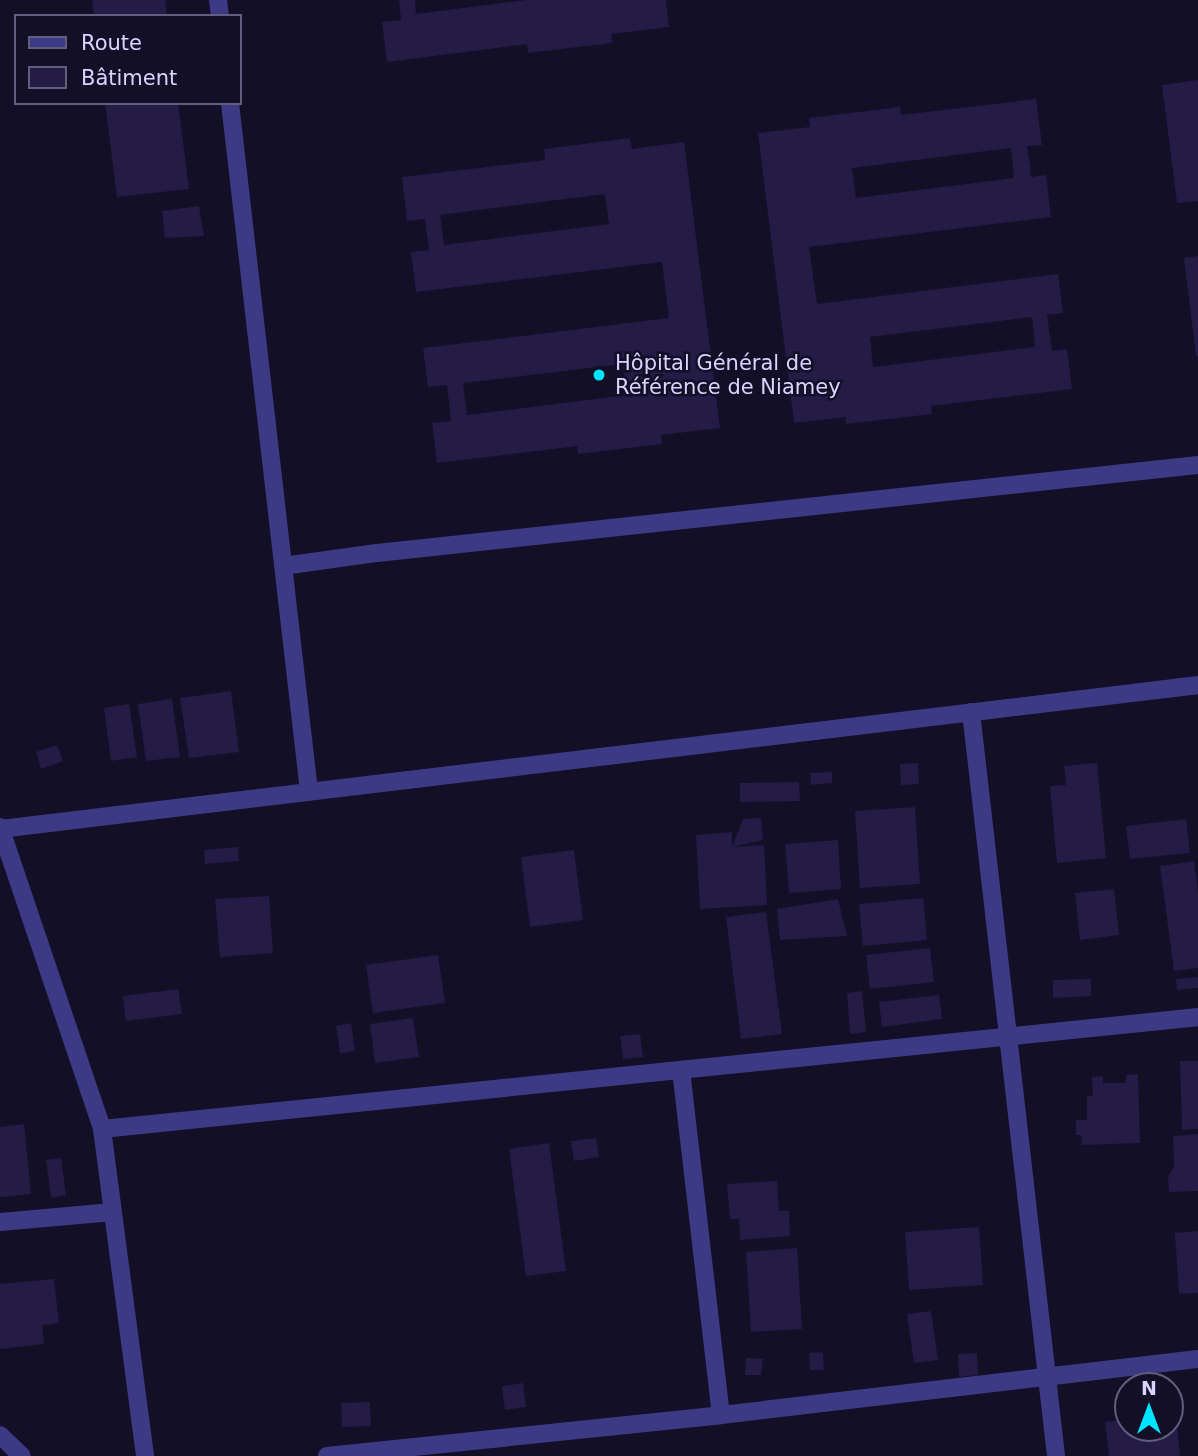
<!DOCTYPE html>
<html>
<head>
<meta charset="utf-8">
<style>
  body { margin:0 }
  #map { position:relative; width:1198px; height:1456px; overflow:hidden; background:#130f26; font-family:"DejaVu Sans",sans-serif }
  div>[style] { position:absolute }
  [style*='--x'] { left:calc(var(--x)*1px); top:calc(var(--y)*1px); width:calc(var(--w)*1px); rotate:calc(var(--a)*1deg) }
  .building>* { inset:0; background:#241b47 }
  .minor>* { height:18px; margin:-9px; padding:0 9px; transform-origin:9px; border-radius:9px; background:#3d3a85 }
  .dots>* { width:19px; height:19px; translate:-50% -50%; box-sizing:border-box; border:4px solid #130f26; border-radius:50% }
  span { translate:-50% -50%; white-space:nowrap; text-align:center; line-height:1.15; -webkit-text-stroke:5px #130f26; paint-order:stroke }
  .poi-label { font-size:21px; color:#d9d4ff }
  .left { translate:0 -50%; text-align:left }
  .legend { position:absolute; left:14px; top:14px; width:228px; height:91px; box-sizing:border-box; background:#130f26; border:2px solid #625e7d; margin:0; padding:9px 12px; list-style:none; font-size:21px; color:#d9d4ff }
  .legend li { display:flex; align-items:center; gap:14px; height:35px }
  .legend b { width:35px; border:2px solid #625e7d }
  .north { position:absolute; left:1114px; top:1372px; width:70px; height:70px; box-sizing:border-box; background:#130f26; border:2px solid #625e7d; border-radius:50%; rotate:0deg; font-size:19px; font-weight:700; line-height:28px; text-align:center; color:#d9d4ff }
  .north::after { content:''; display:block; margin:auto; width:24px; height:32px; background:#00e5ff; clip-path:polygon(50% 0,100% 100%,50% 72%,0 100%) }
</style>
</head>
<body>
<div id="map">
  <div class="building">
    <div style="clip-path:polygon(92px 0,165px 0,167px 16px,94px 16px)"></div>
    <div style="clip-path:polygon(399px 0,415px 0,416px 14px,526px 0,666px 0,669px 27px,611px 34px,612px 43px,528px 53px,527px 44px,387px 62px,382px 22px,401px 20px)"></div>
    <div style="clip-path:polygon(1198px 80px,1198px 201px,1177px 203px,1162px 85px)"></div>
    <div style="clip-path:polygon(evenodd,1036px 99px,1042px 145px,1027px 146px,1030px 165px,1031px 177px,1046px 175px,1051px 217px,809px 247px,817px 304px,1058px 274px,1063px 313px,1047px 315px,1052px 351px,1067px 349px,1072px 389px,931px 406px,932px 414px,846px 424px,846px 417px,794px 423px,758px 133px,810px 127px,809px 118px,900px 107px,901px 115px,1036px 99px,1011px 148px,1014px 178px,856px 198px,852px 168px,1011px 148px,1036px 99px,1032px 317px,1035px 347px,873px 367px,870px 337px,1032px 317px)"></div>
    <div style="clip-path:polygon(105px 103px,178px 103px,189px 189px,117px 197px)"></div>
    <div style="clip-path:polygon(evenodd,630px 138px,632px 149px,684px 142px,720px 428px,661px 435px,662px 444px,578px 454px,577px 446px,437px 463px,432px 423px,451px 421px,447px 385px,428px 387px,423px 348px,669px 318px,662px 262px,416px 292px,411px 252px,429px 250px,425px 219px,407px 221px,402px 177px,545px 160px,544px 149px,630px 138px,605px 194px,609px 224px,444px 245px,440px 215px,605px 194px,630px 138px,623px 364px,627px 395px,467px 415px,463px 383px,623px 364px)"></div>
    <div style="clip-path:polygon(199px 206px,204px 236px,165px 238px,162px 211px)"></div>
    <div style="clip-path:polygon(1198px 256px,1198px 356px,1196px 356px,1184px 258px)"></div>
    <div style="clip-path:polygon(231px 691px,239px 752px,189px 758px,180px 698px)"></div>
    <div style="clip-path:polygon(172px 699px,180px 757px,146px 761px,138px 704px)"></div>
    <div style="clip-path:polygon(129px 704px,137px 757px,111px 761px,104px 708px)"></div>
    <div style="clip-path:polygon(57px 745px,63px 761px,41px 769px,36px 752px)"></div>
    <div style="clip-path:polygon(918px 763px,919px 784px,901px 785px,900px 764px)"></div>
    <div style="clip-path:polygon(1097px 763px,1106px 858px,1057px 863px,1050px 786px,1066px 785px,1064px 766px)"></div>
    <div style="clip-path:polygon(832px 772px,832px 783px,811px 785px,810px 773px)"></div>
    <div style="clip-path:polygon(799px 782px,800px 801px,740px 802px,740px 783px)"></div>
    <div style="clip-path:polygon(915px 807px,920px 884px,860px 888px,855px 811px)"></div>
    <div style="clip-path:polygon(761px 818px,763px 840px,732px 847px,764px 845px,767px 905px,700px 909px,696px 835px,732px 832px,732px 847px,743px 819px)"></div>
    <div style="clip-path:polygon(1186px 819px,1190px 853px,1130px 859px,1126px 826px)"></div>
    <div style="clip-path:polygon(838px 840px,841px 889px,789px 893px,785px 844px)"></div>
    <div style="clip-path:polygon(238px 847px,239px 861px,205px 864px,204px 850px)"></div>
    <div style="clip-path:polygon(574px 850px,583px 920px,530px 927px,521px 857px)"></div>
    <div style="clip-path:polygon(1194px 861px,1198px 891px,1198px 968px,1174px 971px,1160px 866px)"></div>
    <div style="clip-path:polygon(1114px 889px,1119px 935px,1080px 940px,1075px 893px)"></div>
    <div style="clip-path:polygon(269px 896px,273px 953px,220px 957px,215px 899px)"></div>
    <div style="clip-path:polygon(923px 898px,927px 940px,863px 946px,859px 904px)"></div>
    <div style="clip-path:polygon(838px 899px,847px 936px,780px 940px,777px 909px)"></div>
    <div style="clip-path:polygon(766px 912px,782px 1034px,741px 1039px,726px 917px)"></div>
    <div style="clip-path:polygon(930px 948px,934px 982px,870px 989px,866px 955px)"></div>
    <div style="clip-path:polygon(438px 955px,445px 1003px,373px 1013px,366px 965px)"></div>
    <div style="clip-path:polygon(1198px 977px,1198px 988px,1177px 990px,1176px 979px)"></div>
    <div style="clip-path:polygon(1091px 979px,1091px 996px,1053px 998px,1053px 980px)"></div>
    <div style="clip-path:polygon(178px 989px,182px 1014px,126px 1021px,123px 996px)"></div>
    <div style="clip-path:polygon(862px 991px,866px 1032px,850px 1034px,847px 993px)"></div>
    <div style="clip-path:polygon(939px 995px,942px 1019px,882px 1027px,879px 1002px)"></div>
    <div style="clip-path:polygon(413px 1018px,419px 1057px,375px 1063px,370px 1024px)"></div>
    <div style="clip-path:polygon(351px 1023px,355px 1051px,340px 1053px,336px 1026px)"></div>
    <div style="clip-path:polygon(640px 1034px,643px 1057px,623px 1059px,620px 1036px)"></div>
    <div style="clip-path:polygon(1180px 1061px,1198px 1061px,1198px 1129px,1182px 1130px)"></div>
    <div style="clip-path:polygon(1138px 1074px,1140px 1143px,1082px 1145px,1081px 1135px,1076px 1135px,1076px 1120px,1087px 1120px,1087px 1096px,1093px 1096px,1092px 1077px,1103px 1076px,1103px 1083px,1126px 1083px,1126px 1075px)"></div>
    <div style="clip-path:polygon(24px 1124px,31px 1194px,0 1197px,0 1127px)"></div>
    <div style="clip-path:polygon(1198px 1134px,1198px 1191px,1169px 1192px,1168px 1177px,1174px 1167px,1173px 1136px)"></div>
    <div style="clip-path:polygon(596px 1138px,599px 1157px,574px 1161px,571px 1141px)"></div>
    <div style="clip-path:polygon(549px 1143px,566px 1271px,526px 1276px,509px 1149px)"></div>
    <div style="clip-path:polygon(61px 1158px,66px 1195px,51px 1198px,46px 1160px)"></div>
    <div style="clip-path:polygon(777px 1181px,779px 1211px,789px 1211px,790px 1236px,740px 1240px,739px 1219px,730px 1219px,727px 1184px)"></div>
    <div style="clip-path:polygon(979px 1227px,983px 1285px,909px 1290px,905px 1232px)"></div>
    <div style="clip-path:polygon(1198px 1231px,1198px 1293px,1179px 1294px,1175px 1233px)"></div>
    <div style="clip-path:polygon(797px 1248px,802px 1329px,751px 1332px,746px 1252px)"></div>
    <div style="clip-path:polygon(54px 1279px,59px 1323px,42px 1325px,44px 1344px,0 1349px,0 1284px)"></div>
    <div style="clip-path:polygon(931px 1311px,938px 1360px,914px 1363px,907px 1314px)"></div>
    <div style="clip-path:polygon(823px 1352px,824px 1370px,810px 1370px,809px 1353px)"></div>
    <div style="clip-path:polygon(977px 1353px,978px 1375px,959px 1377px,958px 1354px)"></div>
    <div style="clip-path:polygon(746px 1358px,763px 1359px,761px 1375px,745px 1375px)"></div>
    <div style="clip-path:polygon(523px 1383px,526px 1407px,505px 1410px,502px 1386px)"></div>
    <div style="clip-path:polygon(370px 1402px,371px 1426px,342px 1427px,341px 1403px)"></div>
    <div style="clip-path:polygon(1176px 1414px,1180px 1456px,1109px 1456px,1105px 1422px,1128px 1419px,1128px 1428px,1170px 1428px,1170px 1415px)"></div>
  </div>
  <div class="minor">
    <div style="--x:218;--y:0;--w:16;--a:83"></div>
    <div style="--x:230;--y:103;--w:693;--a:83.45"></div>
    <div style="--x:283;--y:566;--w:95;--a:-7.9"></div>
    <div style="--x:377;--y:553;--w:826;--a:-6.12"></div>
    <div style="--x:971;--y:712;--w:749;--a:83.48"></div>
    <div style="--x:0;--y:827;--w:319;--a:71.3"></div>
    <div style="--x:102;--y:1129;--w:330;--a:82.5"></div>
    <div style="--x:0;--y:829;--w:1207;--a:-6.85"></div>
    <div style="--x:681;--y:1070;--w:347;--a:83.4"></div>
    <div style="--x:102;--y:1129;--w:1102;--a:-5.83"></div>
    <div style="--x:0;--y:1222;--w:113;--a:-5.1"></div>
    <div style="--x:0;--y:1435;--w:30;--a:44"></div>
    <div style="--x:327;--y:1456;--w:396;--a:-5.9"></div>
    <div style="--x:721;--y:1415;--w:480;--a:-6.7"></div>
  </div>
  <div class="dots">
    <div style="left:599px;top:375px;background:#00e5ff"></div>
  </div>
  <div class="poi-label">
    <span class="left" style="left:615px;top:375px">Hôpital Général de<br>Référence de Niamey</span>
  </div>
  <ul class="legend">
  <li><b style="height:9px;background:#3d3a85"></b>Route</li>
  <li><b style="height:19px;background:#241b47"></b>Bâtiment</li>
  </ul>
  <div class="north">N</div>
</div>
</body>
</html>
